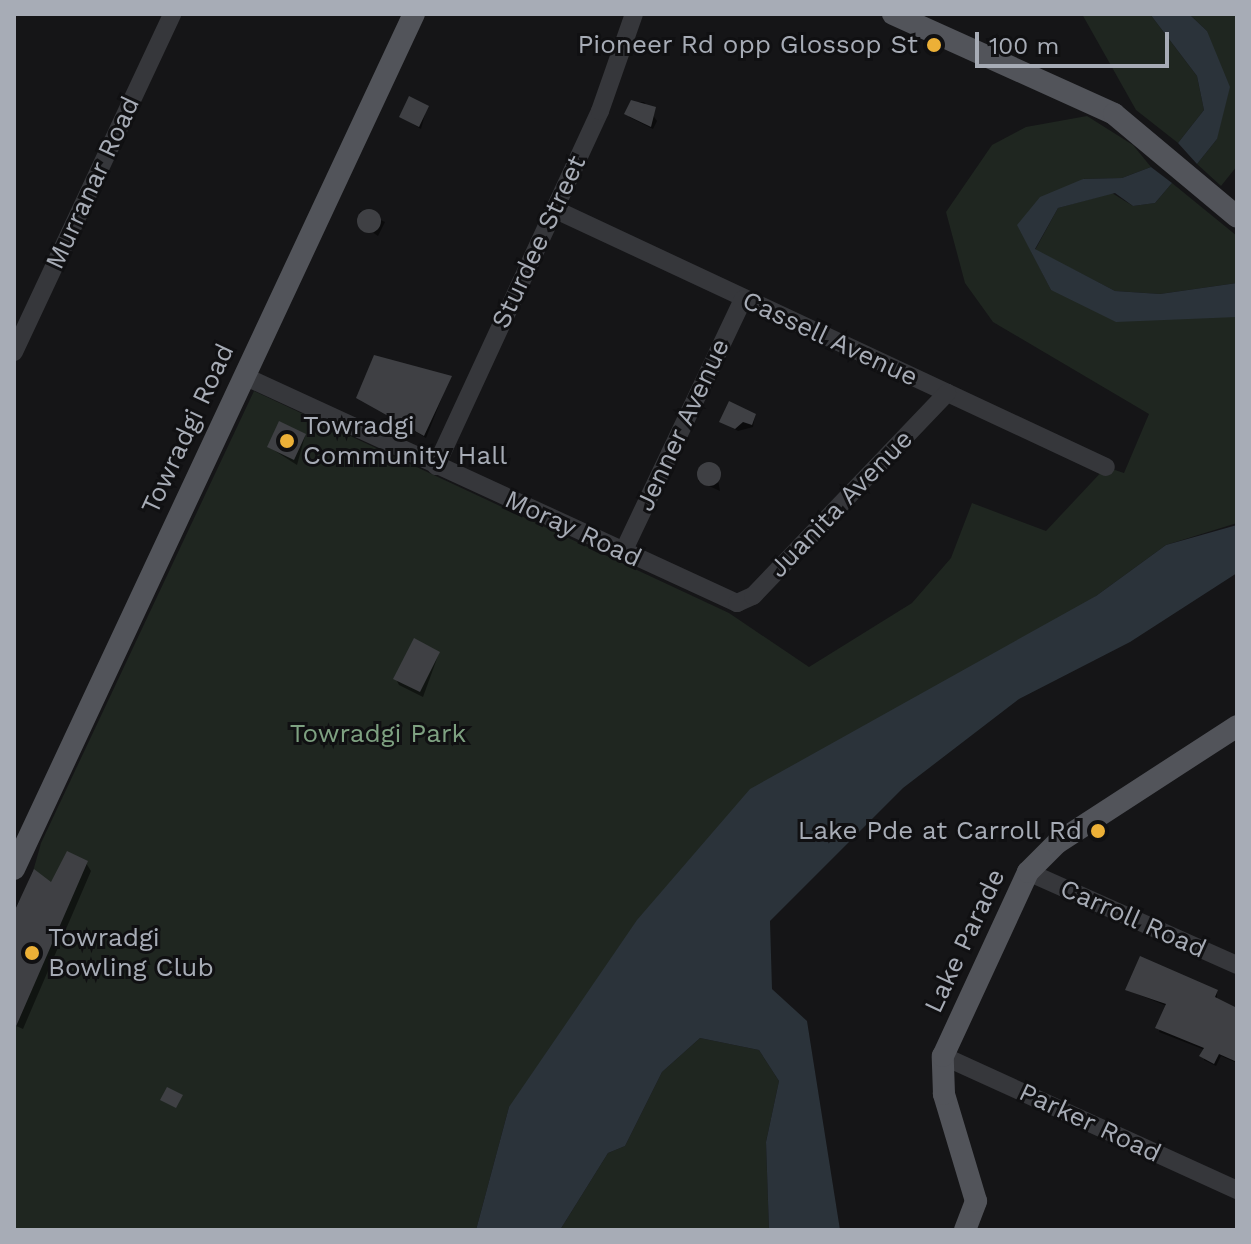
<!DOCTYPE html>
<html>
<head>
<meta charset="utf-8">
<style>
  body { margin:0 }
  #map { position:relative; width:1251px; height:1244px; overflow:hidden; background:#151517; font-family:"Work Sans",sans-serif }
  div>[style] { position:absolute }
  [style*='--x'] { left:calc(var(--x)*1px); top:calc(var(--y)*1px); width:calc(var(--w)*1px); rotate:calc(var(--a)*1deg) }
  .green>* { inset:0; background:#1f2620 }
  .water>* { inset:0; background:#2b333a }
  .shadow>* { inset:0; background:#0007 }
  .building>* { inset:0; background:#3f4044 }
  .round { border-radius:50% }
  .minor>* { height:18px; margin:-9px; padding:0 9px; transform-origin:9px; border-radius:9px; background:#36373b }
  .major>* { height:22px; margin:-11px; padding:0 11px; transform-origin:11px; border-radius:11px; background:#52545a }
  .dots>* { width:22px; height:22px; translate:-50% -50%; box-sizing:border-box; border:4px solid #101012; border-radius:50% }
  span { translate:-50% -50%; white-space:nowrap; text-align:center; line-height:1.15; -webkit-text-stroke:6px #101012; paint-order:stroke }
  .poi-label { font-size:26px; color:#a7acb6 }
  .right { translate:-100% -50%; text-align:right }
  .left { translate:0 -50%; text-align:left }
  .street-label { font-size:26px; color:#a7acb6 }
  .park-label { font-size:26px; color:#7ea181 }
  .frame { position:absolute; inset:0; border:16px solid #a7acb6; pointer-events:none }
  .scale { position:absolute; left:975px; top:32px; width:194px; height:36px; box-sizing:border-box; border:4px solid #a7acb6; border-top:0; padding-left:10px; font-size:24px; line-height:28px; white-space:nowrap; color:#a7acb6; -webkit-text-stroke:6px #101012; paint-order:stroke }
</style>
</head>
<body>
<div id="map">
  <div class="green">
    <div style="clip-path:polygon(1082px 14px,1150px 14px,1197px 76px,1204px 110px,1178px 143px,1136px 110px)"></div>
    <div style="clip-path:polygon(1189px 14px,1237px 14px,1237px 166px,1221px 186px,1197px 164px,1217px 139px,1207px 31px)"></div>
    <div style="clip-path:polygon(1087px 116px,1133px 145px,1151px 167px,1122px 178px,1083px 179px,1018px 225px,1051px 290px,1237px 316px,1237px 523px,1166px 545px,1096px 596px,509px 1107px,476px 1230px,14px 1230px,14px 939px,41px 843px,254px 391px,729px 613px,809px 667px,912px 603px,951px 558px,972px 503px,1046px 531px,1106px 467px,1124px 473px,1149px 414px,993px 322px,965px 283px,946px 212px,992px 145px,1026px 127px)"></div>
    <div style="clip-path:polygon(1172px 183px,1237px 236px,1237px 283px,1160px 294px,1115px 291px,1035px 250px,1058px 208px,1112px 193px,1133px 206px,1155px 203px)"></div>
    <div style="clip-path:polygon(700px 1038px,759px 1050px,779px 1081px,766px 1142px,769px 1230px,560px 1230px,608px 1153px,625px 1146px,662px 1072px)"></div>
  </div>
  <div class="water">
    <div style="clip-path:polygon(1150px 14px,1189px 14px,1207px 31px,1230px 87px,1217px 139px,1197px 164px,1178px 143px,1204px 110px,1197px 76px)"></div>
    <div style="clip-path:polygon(1151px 167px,1172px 183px,1155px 203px,1133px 206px,1115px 193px,1058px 208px,1035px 249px,1115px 291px,1160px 294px,1237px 283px,1237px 317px,1116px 322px,1051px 290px,1017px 225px,1040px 197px,1083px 179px,1122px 178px)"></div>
    <div style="clip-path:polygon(1237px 525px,1237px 573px,1130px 642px,1019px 699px,903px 788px,770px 921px,772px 989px,807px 1021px,840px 1230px,769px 1230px,766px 1142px,779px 1081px,759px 1050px,700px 1038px,662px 1072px,625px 1146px,608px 1153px,560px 1230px,476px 1230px,509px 1107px,637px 920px,750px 789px,1096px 596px,1166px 545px)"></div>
  </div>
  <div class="shadow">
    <div style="clip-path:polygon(632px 102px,644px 102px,657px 121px,653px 129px,629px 117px)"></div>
    <div style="clip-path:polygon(427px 107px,421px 129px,401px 117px)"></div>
    <div style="clip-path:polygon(360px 211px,385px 222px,378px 236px,358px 222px)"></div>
    <div style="clip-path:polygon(450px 377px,426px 438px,359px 397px)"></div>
    <div style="clip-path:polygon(755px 415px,753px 427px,738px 431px,722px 422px)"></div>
    <div style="clip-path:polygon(305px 436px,297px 465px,269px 447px)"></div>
    <div style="clip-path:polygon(703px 463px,716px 469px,720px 491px,698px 481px)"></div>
    <div style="clip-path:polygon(439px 653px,423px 697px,399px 685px,396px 679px)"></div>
    <div style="clip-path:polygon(86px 863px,91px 871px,23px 1029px,14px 1025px,14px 911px,34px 872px,51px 885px)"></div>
    <div style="clip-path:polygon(1127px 990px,1217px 992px,1217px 1001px,1237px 1009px,1237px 1063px,1221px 1056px,1216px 1066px,1204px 1060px,1205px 1050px,1159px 1032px,1167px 1006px)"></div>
  </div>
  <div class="building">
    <div style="clip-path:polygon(409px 96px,429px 106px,419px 127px,399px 117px)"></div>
    <div style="clip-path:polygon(631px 100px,656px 107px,651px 127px,624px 114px)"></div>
    <div class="round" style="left:357px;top:209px;width:24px;height:24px"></div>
    <div style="clip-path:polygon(374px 355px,452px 376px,424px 436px,356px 398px)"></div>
    <div style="clip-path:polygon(729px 401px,756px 414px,752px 425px,743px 422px,735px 429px,719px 422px)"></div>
    <div style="clip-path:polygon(279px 421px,306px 434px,294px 460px,267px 447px)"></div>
    <div class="round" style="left:697px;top:462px;width:24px;height:24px"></div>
    <div style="clip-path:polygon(414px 638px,440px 652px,420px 692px,393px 679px)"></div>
    <div style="clip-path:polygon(67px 851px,88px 861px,14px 1031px,14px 912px,34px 869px,51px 882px)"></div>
    <div style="clip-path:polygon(1140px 956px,1218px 990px,1215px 997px,1237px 1008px,1237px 1062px,1219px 1054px,1214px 1064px,1199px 1056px,1204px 1048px,1155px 1028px,1166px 1004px,1125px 990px)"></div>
    <div style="clip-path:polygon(167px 1087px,183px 1095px,176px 1108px,160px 1100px)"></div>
  </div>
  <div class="minor">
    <div style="--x:554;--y:209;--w:609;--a:25.05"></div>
    <div style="--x:14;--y:352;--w:373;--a:-64.9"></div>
    <div style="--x:244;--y:376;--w:543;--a:24.72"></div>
    <div style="--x:737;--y:603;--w:17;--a:-24"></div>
    <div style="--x:753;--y:596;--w:281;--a:-46.3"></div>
    <div style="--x:436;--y:466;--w:391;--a:-65.2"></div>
    <div style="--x:600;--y:111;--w:103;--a:-70.7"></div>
    <div style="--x:623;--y:552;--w:280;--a:-64.6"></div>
    <div style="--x:1028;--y:872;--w:229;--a:24"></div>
    <div style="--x:943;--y:1056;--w:323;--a:24.5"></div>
  </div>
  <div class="major">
    <div style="--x:893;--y:14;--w:243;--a:24.3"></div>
    <div style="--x:1114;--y:114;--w:160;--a:39.9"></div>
    <div style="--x:14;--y:869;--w:944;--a:-64.93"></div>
    <div style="--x:965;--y:1230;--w:31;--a:-69"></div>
    <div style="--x:976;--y:1201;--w:112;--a:-106.7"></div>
    <div style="--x:944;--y:1094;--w:38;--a:-92"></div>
    <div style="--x:943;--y:1056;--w:203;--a:-65.2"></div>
    <div style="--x:1028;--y:872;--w:41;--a:-45"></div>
    <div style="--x:1057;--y:843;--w:215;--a:-33"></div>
  </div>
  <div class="dots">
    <div style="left:934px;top:45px;background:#ecb037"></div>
    <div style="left:287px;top:441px;background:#ecb037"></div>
    <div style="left:1098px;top:831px;background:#ecb037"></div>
    <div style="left:32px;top:953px;background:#ecb037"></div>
  </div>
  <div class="poi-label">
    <span class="right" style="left:918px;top:45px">Pioneer Rd opp Glossop St</span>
    <span class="left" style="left:303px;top:441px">Towradgi<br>Community Hall</span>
    <span class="right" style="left:1082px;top:831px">Lake Pde at Carroll Rd</span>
    <span class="left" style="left:48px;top:953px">Towradgi<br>Bowling Club</span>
  </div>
  <div class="street-label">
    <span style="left:93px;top:183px;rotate:-65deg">Murranar Road</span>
    <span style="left:539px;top:242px;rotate:-65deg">Sturdee Street</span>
    <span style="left:830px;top:339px;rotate:25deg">Cassell Avenue</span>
    <span style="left:683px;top:425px;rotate:-65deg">Jenner Avenue</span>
    <span style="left:188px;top:429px;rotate:-65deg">Towradgi Road</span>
    <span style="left:841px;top:504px;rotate:-46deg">Juanita Avenue</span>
    <span style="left:573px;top:529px;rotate:25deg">Moray Road</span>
    <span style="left:1133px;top:919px;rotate:24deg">Carroll Road</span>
    <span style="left:965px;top:941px;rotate:-65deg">Lake Parade</span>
    <span style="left:1090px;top:1123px;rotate:25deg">Parker Road</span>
  </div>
  <div class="park-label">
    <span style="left:378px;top:734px">Towradgi Park</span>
  </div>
  <div class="frame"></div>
  <div class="scale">100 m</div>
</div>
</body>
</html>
